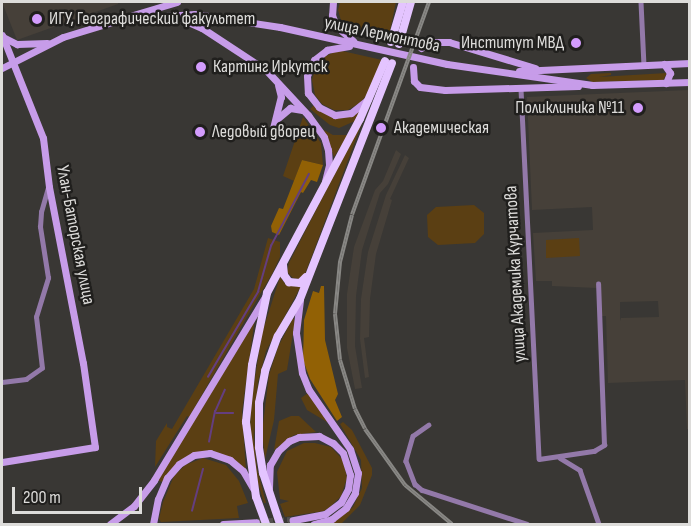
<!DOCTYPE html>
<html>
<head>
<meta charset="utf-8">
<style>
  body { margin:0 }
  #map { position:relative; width:691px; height:526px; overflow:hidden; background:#393734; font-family:"Sofia Sans Condensed",sans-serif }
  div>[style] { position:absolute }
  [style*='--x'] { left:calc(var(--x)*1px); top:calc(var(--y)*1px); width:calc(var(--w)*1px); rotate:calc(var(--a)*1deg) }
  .built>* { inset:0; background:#464039 }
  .green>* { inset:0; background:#5b3f13 }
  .forest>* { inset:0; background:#926105 }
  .stream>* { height:1.5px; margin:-0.75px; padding:0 0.75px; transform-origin:0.75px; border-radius:0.75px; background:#643e7f }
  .secondary-tunnel>* { height:7px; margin-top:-3.5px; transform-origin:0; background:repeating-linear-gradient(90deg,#52504d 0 7px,transparent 0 10.5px) }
  .street>* { height:4.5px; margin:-2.25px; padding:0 2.25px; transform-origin:2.25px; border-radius:2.25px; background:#9379a9 }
  .secondary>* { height:7px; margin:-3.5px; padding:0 3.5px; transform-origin:3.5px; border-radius:3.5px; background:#c79ce9 }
  .primary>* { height:8px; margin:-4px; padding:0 4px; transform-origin:4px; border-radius:4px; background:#e4c4ff }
  .rail>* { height:4px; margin-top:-2px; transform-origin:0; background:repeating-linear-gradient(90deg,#201f1d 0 4.5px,#888784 0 9px); box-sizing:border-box; border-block:2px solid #888784 }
  .dots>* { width:16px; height:16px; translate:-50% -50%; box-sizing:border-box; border:3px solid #201f1d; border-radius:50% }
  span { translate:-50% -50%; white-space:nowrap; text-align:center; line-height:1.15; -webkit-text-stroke:5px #201f1d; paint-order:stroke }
  .poi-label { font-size:18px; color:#dddcda }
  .left { translate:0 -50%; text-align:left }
  .right { translate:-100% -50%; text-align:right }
  .street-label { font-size:18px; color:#dddcda }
  .frame { position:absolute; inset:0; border:3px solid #dddcda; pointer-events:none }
  .scale { position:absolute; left:12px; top:487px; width:130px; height:27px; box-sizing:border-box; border:3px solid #dddcda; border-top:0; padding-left:8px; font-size:18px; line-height:21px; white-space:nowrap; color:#dddcda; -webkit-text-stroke:4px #201f1d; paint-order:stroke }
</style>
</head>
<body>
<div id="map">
  <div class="built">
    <div style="clip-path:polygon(2px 2px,118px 2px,118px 4px,17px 40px)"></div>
    <div style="clip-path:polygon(evenodd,689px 90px,689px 429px,687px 429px,685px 380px,608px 383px,606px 316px,598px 316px,597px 288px,552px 286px,552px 281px,536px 281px,533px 233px,593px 230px,592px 207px,532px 210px,527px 97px,689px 90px,658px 301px,659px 317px,621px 318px,620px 321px,620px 302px,658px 301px)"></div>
    <div style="clip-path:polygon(396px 150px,401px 154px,388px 184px,380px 193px,362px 250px,356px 296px,355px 346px,362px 388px,355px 389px,347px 348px,347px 294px,354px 247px,375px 190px,383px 181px)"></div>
    <div style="clip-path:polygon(405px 155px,409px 158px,390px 199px,392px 200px,376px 254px,370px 299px,369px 337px,364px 338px,369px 377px,365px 378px,360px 339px,361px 299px,368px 252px,386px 195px)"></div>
  </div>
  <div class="green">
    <div style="clip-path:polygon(340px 2px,396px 2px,388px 40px,349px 33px,342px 24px,338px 10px)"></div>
    <div style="clip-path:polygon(338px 50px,382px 60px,371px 89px,361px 102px,348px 110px,334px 110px,322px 104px,315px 95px,312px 80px,316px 66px,326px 56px)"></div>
    <div style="clip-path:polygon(611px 73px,611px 75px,599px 77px,667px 73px,663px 80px,592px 82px,586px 78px,591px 74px)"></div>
    <div style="clip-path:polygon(314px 105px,334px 117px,346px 117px,362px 110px,355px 121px,339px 128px,330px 125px,310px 109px)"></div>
    <div style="clip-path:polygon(367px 110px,305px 274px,299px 279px,293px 278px,287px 272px,289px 263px)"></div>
    <div style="clip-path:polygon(303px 117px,321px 143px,323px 165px,302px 160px,294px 181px,283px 176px)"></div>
    <div style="clip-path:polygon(324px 130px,333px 135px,348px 135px,334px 157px)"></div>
    <div style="clip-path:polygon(474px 205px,484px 213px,484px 234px,475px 243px,438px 245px,428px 237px,427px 215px,436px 207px)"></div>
    <div style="clip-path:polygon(268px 238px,280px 242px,280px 257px,273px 272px,189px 417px,187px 416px,155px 467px,156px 441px,167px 423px,167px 427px,172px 429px,254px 289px)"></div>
    <div style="clip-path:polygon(579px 238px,580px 256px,546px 258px,546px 240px)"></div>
    <div style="clip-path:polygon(280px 277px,286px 285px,301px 286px,266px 351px,258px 382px,254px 438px,257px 468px,266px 503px,264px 503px,257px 480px,250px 432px,251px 403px,262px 333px)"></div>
    <div style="clip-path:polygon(255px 318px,242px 411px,246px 471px,234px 462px,194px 453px,162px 482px,157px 480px)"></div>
    <div style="clip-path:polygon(293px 318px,295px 321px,287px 370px,278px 374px,274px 420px,265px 459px,262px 432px,269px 375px,278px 347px)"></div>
    <div style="clip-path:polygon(308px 393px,328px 421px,327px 422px,307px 410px,301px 398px)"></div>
    <div style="clip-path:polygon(291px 416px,299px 416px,316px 432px,294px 435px,274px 450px,279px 421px)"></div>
    <div style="clip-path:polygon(343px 422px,352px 430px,372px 468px,372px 475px,360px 505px,341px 524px,332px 524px,353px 507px,362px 488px,361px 460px,340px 424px)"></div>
    <div style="clip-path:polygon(304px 443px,315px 443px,331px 447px,343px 460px,347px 478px,341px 496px,331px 506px,324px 511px,285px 517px,280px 504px,289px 501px,280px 499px,277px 472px,287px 451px)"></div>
    <div style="clip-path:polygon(203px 458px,226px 465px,239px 481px,248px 503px,237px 506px,239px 518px,161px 522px,159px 519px,163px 502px,174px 476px,185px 465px)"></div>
  </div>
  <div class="forest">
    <div style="clip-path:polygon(302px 160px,323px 165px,317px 182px,311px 180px,303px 193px,301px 192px,279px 235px,272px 232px,271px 226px,279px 208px,283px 209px)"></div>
    <div style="clip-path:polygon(321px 286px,324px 286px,325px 340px,338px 394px,335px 400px,342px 417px,337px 421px,310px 379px,303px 360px,304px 320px,313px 291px,319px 293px)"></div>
  </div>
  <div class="stream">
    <div style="--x:208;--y:377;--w:99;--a:-59.5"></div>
    <div style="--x:258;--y:292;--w:48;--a:-74.2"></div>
    <div style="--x:271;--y:246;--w:81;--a:-62.2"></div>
    <div style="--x:216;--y:413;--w:17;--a:0"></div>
    <div style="--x:209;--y:442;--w:31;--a:-79"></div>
    <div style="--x:215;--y:412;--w:24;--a:-66"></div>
    <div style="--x:192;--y:511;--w:43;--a:-75.3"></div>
  </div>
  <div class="secondary-tunnel">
    <div style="--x:256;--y:522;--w:37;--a:-3"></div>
  </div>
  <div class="street">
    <div style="--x:641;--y:2;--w:63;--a:87.3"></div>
    <div style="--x:521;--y:89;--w:370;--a:87.2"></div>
    <div style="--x:539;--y:459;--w:56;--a:-8.3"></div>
    <div style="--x:594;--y:451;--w:12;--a:-31"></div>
    <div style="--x:604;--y:445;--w:161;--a:-92.1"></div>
    <div style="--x:2;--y:382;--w:24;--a:-7"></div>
    <div style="--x:26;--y:379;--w:19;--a:-35"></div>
    <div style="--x:42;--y:368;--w:51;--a:-96.7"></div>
    <div style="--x:36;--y:317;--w:41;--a:-72.9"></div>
    <div style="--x:48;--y:278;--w:52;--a:-98.9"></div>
    <div style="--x:40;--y:227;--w:15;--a:-86"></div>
    <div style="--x:41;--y:212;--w:25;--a:-74"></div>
    <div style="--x:429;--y:425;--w:19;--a:145"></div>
    <div style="--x:413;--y:436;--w:26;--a:106"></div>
    <div style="--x:406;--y:461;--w:25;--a:69"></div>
    <div style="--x:415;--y:484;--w:9;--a:41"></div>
    <div style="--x:422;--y:490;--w:110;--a:17.9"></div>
    <div style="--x:560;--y:458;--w:23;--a:31"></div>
    <div style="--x:580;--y:470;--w:57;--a:70.6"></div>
  </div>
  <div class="secondary">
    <div style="--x:333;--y:2;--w:13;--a:94"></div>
    <div style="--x:332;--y:15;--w:12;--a:70"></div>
    <div style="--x:336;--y:26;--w:23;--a:41"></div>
    <div style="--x:133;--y:15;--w:46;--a:-16.5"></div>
    <div style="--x:177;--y:17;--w:27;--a:24"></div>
    <div style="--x:202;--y:28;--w:77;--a:33.3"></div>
    <div style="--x:266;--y:70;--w:62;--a:47"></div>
    <div style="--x:308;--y:115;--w:27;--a:54"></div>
    <div style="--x:324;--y:137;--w:14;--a:73"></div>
    <div style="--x:328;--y:150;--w:15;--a:86"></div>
    <div style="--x:329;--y:165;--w:16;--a:104"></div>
    <div style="--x:2;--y:35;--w:111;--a:68.3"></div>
    <div style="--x:43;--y:138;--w:49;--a:83"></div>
    <div style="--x:49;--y:187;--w:179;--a:79.1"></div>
    <div style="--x:83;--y:363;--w:85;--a:81.9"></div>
    <div style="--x:95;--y:447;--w:94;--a:170.8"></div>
    <div style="--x:3;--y:37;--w:16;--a:27"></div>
    <div style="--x:17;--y:44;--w:30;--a:-2"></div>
    <div style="--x:349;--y:46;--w:22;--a:170"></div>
    <div style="--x:327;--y:50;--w:16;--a:142"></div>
    <div style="--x:314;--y:60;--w:17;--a:114"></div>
    <div style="--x:307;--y:76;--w:17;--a:87"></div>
    <div style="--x:308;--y:93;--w:18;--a:52"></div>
    <div style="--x:319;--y:107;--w:18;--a:27"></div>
    <div style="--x:335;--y:115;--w:16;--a:-7"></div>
    <div style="--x:351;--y:113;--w:22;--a:-39"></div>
    <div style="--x:421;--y:48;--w:9;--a:-41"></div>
    <div style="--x:428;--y:42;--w:21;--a:0"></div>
    <div style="--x:449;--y:42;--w:90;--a:16.8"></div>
    <div style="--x:664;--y:64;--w:11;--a:56"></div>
    <div style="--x:670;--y:73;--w:11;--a:112"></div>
    <div style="--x:413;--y:67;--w:14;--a:86"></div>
    <div style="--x:414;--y:81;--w:8;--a:45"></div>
    <div style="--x:420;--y:87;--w:25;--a:7"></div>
    <div style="--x:445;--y:90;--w:133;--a:-1.7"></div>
    <div style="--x:2;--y:68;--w:68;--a:-26.9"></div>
    <div style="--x:63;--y:37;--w:62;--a:-17"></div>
    <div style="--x:122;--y:19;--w:73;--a:-3.9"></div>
    <div style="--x:195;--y:14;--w:86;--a:8.7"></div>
    <div style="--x:280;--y:27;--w:171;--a:12.5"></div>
    <div style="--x:447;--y:64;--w:147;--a:8.2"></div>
    <div style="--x:592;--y:85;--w:98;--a:-1.8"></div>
    <div style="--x:519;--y:71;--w:171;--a:-2.7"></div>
    <div style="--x:278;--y:118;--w:16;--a:-40"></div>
    <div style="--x:290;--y:108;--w:11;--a:10"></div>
    <div style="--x:273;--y:128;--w:32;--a:-76"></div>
    <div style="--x:281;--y:97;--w:12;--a:-104"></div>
    <div style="--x:300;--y:300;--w:33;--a:97"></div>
    <div style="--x:296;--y:333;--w:40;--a:81.5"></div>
    <div style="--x:302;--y:373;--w:18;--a:68"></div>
    <div style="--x:309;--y:390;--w:72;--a:55.2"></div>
    <div style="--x:350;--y:449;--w:25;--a:72"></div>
    <div style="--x:358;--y:473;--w:20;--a:99"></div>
    <div style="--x:355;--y:493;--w:17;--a:121"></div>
    <div style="--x:346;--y:508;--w:18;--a:142"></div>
    <div style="--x:332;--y:519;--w:19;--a:164"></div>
    <div style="--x:269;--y:488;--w:23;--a:-88"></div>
    <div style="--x:270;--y:465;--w:16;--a:-60"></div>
    <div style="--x:278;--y:451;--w:15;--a:-42"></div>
    <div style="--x:289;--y:441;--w:11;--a:-22"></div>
    <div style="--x:299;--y:437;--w:20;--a:-3"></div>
    <div style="--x:319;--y:436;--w:16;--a:27"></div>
    <div style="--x:333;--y:443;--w:14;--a:45"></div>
    <div style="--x:343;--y:453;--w:23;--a:72"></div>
    <div style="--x:350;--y:475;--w:14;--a:98"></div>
    <div style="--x:348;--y:489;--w:15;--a:118"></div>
    <div style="--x:341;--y:502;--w:20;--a:143"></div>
    <div style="--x:325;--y:514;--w:33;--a:169"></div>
    <div style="--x:110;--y:524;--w:30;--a:-37"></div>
    <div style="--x:134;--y:506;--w:33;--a:-52"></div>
    <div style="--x:154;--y:480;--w:216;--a:-58.8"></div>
    <div style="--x:153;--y:524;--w:25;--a:-79"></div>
    <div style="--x:158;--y:499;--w:23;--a:-67"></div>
    <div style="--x:167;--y:478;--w:18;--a:-49"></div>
    <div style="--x:179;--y:464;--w:17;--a:-31"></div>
    <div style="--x:194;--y:455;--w:16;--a:-7"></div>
    <div style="--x:210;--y:453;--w:21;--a:19"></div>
    <div style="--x:230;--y:460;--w:17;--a:40"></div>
    <div style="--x:243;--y:471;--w:20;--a:60"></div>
    <div style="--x:223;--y:524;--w:33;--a:-3"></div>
  </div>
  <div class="primary">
    <div style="--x:391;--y:42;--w:42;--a:-73.3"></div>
    <div style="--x:399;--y:44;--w:44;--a:-74.1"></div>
    <div style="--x:283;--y:265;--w:10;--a:84"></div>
    <div style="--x:284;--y:275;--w:9;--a:54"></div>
    <div style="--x:289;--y:282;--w:11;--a:5"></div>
    <div style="--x:300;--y:283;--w:8;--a:-45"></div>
    <div style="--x:266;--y:524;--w:29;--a:-110"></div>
    <div style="--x:256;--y:497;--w:76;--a:-97.6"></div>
    <div style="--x:246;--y:422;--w:57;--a:-84"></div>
    <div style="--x:252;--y:365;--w:74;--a:-78.2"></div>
    <div style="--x:267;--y:293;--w:197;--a:-61.9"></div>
    <div style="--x:360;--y:119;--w:63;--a:-66.7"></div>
    <div style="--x:280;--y:524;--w:54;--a:-108.4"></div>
    <div style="--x:263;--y:473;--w:26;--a:-99"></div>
    <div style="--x:259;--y:447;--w:44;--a:-90"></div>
    <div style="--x:259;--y:403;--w:33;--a:-79"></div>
    <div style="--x:265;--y:371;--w:37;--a:-70"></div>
    <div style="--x:278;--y:336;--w:43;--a:-59.3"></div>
    <div style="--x:300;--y:299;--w:253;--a:-68.7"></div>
  </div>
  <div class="rail">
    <div style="--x:429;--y:2;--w:226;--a:109.9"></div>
    <div style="--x:352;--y:215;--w:49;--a:104.3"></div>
    <div style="--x:340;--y:262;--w:52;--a:95.5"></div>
    <div style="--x:335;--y:314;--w:46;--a:83.8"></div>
    <div style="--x:340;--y:360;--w:51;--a:73"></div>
    <div style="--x:355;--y:409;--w:22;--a:63"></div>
    <div style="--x:365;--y:429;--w:69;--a:54.5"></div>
    <div style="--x:405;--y:485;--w:61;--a:39.7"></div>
  </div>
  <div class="dots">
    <div style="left:37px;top:19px;background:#d39cfd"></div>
    <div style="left:576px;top:43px;background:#d39cfd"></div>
    <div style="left:201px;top:67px;background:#d39cfd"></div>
    <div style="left:638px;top:108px;background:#d39cfd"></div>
    <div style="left:381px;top:128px;background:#d39cfd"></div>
    <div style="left:200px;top:132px;background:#d39cfd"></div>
  </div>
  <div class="poi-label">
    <span class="left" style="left:49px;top:19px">ИГУ, Географический факультет</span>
    <span class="right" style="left:564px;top:43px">Институт МВД</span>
    <span class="left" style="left:213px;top:67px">Картинг Иркутск</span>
    <span class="right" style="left:624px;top:108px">Поликлиника №11</span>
    <span class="left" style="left:394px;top:128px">Академическая</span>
    <span class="left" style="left:212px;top:132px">Ледовый дворец</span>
  </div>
  <div class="street-label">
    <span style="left:382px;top:35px;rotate:12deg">улица Лермонтова</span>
    <span style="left:75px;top:235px;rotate:79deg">Улан-Баторская улица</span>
    <span style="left:516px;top:274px;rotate:-93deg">улица Академика Курчатова</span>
  </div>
  <div class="frame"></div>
  <div class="scale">200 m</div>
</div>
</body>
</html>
